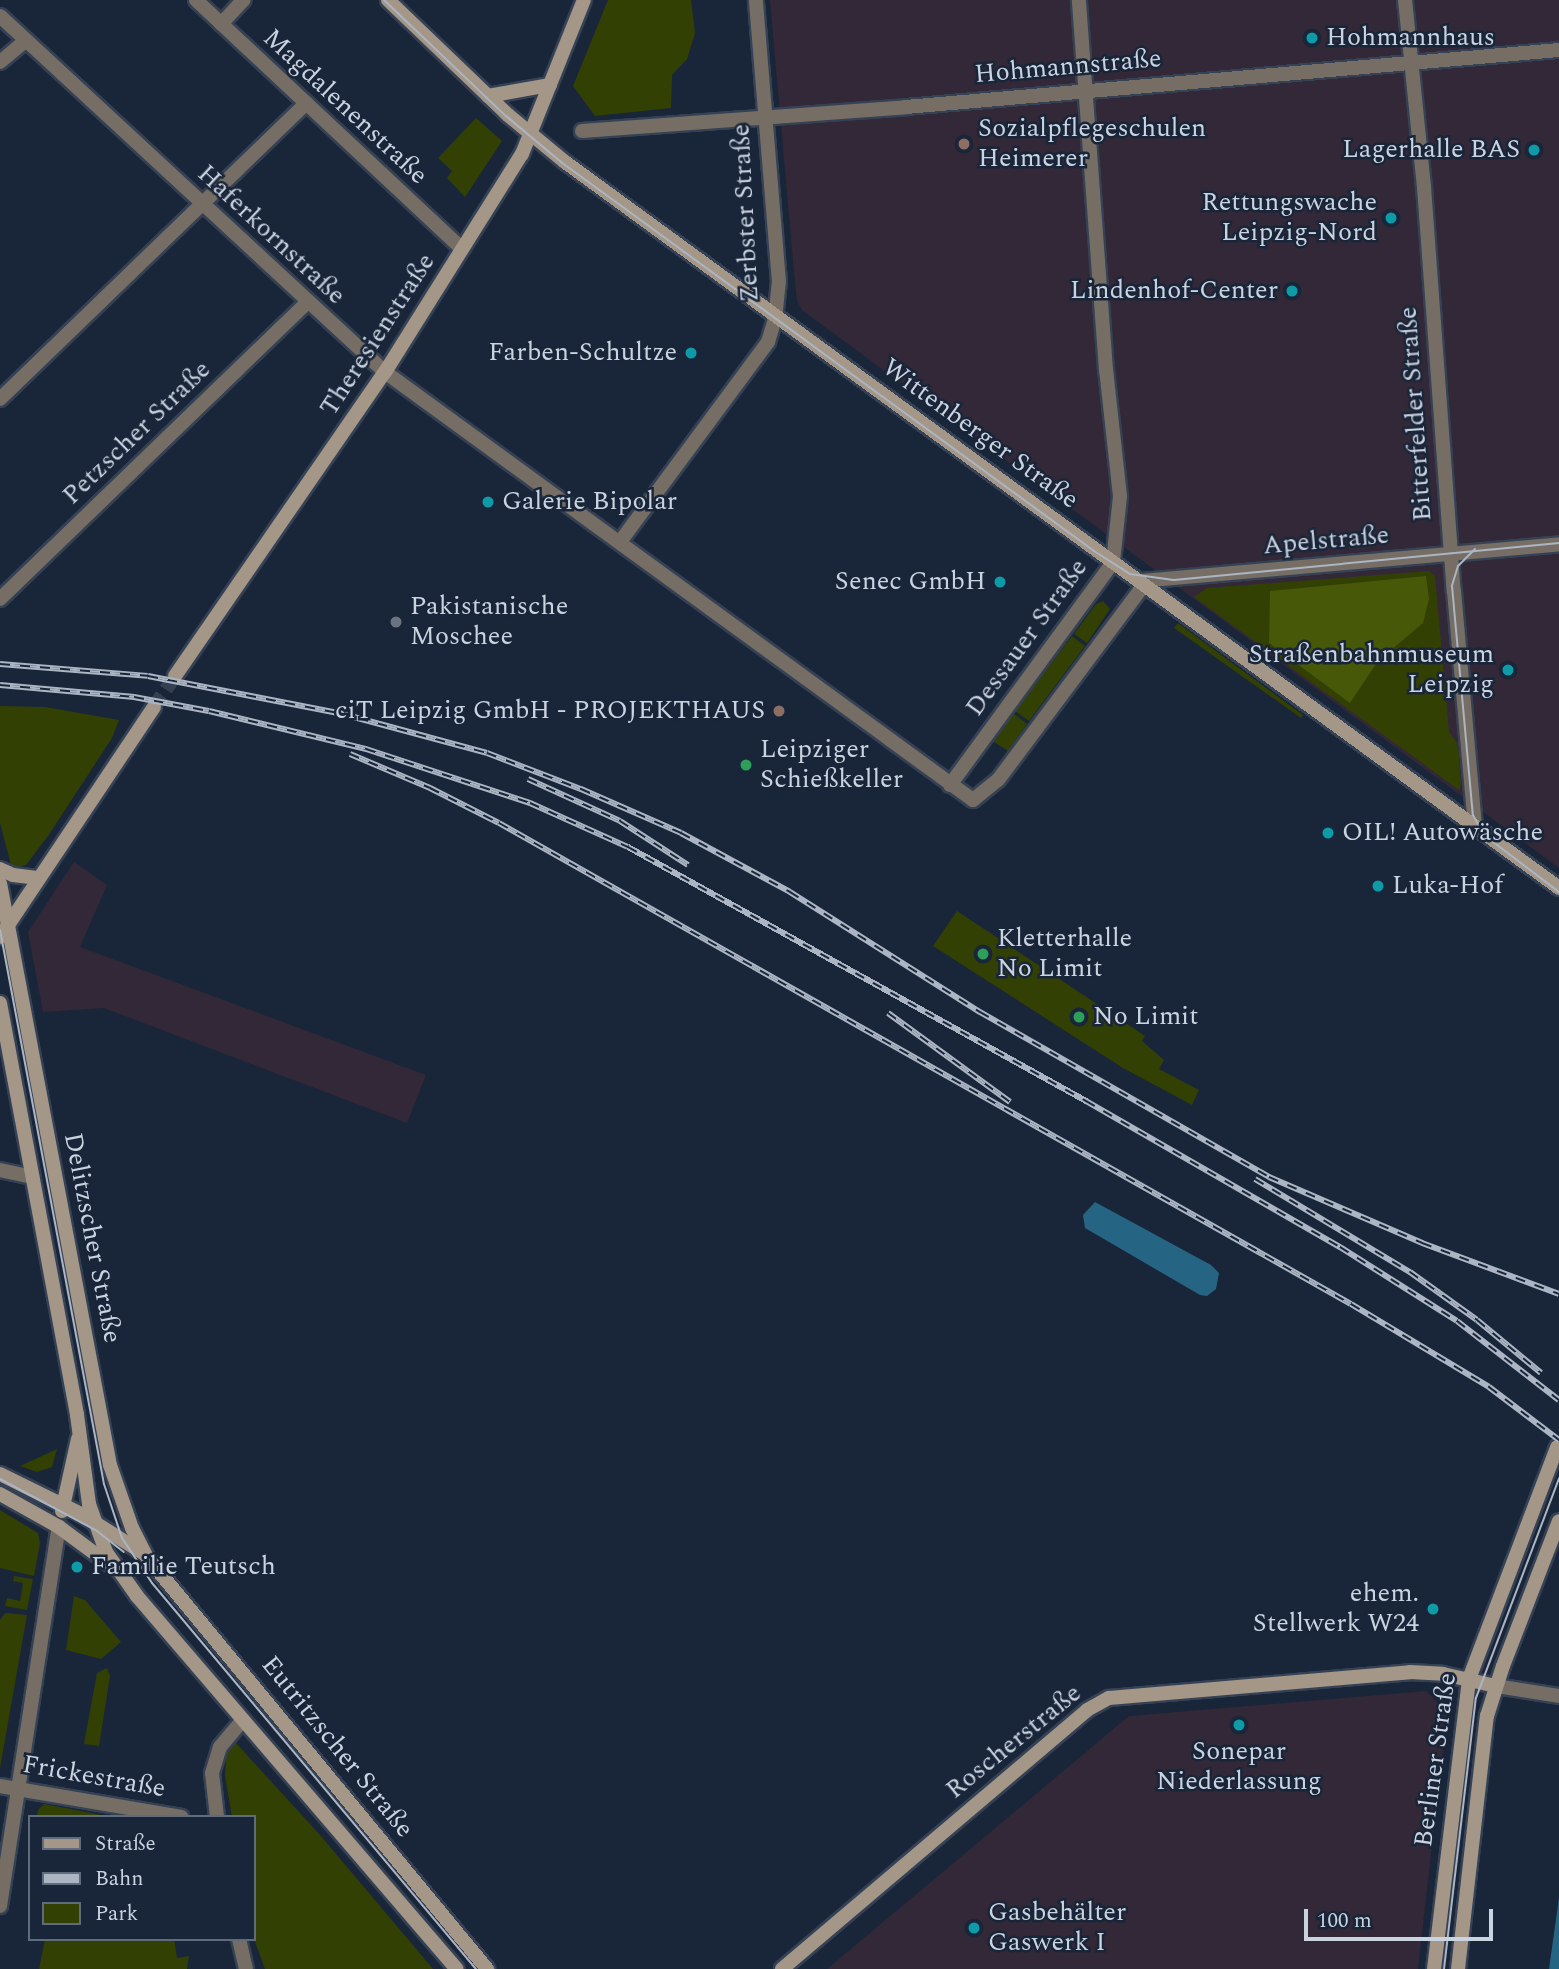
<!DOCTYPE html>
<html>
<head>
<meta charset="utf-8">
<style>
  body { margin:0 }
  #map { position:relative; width:1559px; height:1969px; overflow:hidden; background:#192539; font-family:Spectral,serif }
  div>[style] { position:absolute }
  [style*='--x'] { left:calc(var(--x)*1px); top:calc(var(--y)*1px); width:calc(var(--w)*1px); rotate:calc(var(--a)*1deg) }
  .industrial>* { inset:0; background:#332837 }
  .green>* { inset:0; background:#334004 }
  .forest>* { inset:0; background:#475808 }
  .water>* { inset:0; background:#256583 }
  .secondary-tunnel>* { height:14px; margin-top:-7px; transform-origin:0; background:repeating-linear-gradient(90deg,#343f52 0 14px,transparent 0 21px) }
  .roads { filter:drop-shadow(2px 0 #354154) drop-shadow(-2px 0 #354154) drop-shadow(0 2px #354154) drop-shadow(0 -2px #354154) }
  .minor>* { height:14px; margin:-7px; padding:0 7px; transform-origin:7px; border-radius:7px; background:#766e64 }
  .secondary>* { height:14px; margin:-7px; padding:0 7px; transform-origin:7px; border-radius:7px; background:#a59787 }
  .tram>* { height:2px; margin:-1px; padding:0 1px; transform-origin:1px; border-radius:1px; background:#abb5c3 }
  .rail>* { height:6px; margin-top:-3px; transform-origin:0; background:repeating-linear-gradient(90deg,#192539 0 10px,#abb5c3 0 20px); box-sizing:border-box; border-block:2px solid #abb5c3 }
  .dots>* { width:19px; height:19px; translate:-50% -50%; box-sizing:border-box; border:4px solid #192539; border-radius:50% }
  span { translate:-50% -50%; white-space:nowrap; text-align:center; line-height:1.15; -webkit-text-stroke:5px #192539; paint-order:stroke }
  .poi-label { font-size:26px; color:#cad3e0 }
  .left { translate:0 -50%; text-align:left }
  .right { translate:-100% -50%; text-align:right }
  .street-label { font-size:26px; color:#cad3e0 }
  .legend { position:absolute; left:28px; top:1815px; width:228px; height:126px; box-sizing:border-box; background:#192539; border:2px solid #606b7c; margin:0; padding:9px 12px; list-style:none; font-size:21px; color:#cad3e0 }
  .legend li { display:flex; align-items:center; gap:14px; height:35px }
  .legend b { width:35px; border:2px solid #606b7c }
  .scale { position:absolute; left:1304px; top:1909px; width:189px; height:32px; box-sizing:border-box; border:4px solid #cad3e0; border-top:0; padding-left:9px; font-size:21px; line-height:24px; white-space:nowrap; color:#cad3e0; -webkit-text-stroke:5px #192539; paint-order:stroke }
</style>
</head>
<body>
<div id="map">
  <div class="industrial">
    <div style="clip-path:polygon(770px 0,1559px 0,1559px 868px,802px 310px,797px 301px,794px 272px)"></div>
    <div style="clip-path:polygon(74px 862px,107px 885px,80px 947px,426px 1075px,407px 1123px,104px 1008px,43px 1012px,28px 932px)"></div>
    <div style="clip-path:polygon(1426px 1691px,1447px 1712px,1418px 1969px,827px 1969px,1129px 1716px)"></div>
  </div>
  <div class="green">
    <div style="clip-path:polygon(608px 0,691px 0,695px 33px,687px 59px,672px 75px,671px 108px,595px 116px,573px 86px)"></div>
    <div style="clip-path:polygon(476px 118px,502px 141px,465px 197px,447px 178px,452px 171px,438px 158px)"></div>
    <div style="clip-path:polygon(1429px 571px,1435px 576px,1449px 732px,1458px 744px,1461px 785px,1459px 790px,1194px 597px,1207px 588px)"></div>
    <div style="clip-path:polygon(1103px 601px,1110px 609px,1087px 643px,1074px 634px,1096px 604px)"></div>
    <div style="clip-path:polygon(1178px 623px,1303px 715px,1301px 718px,1174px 628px)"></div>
    <div style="clip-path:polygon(1072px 636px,1085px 646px,1029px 721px,1015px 711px)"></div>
    <div style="clip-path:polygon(0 706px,45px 707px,119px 720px,112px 738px,48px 836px,26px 865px,19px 867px,11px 865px,0 823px)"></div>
    <div style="clip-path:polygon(1013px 713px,1027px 724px,1008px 751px,994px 742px)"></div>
    <div style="clip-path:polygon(957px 911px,1145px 1036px,1142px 1041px,1164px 1060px,1159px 1069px,1199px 1090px,1192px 1105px,1123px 1068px,933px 946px)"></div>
    <div style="clip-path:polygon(57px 1449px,52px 1467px,37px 1472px,20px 1466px)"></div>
    <div style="clip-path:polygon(0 1510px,38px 1533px,40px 1543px,34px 1576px,0 1568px)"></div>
    <div style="clip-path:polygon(14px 1576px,33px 1579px,27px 1610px,5px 1606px,7px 1598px,20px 1601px,23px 1583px,13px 1581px)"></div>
    <div style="clip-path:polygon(74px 1596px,85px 1600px,121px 1642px,101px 1659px,66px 1650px)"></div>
    <div style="clip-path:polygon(5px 1613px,27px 1615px,0 1768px,0 1620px)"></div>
    <div style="clip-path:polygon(107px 1668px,110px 1676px,99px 1746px,84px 1744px,97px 1673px)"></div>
    <div style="clip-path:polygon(236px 1743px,320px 1835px,433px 1969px,265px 1969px,254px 1939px,254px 1817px,232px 1817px,225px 1776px,226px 1755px)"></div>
    <div style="clip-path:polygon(44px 1804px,107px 1816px,106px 1817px,37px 1817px,38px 1810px)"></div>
    <div style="clip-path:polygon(45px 1939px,174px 1939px,177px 1958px,189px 1956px,187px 1969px,39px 1969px)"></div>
  </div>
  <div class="forest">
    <div style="clip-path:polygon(1426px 576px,1429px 599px,1423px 623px,1378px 661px,1350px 703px,1269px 643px,1270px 591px)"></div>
  </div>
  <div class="water">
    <div style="clip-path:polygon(1095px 1202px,1211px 1265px,1219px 1273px,1216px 1289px,1207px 1296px,1200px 1295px,1085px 1228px,1083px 1215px)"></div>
    <div style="clip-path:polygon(1559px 1897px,1559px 1969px,1549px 1969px,1558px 1905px)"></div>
  </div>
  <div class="secondary-tunnel">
    <div style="--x:154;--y:707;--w:37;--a:-56"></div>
  </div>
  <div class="roads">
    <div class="minor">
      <div style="--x:196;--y:0;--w:364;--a:43.1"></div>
      <div style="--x:1405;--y:0;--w:188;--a:84.2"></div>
      <div style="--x:1424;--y:187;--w:405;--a:85.8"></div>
      <div style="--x:1454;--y:591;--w:236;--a:84.9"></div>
      <div style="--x:0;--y:16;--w:524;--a:42.76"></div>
      <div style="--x:385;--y:372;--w:727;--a:36.05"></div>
      <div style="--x:973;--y:800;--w:32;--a:-39"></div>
      <div style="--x:998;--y:780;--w:244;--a:-53.2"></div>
      <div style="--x:221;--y:24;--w:33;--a:-47"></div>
      <div style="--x:0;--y:62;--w:33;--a:-40"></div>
      <div style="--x:582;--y:131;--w:325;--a:-4.2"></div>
      <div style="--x:906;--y:107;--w:655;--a:-4.99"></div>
      <div style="--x:0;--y:399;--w:426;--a:-44"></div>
      <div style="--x:620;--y:542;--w:249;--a:-53.5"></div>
      <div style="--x:768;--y:342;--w:24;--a:-73"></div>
      <div style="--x:775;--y:319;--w:37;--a:-84"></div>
      <div style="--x:779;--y:282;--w:283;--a:-94.7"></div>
      <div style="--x:1140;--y:581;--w:421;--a:-5"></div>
      <div style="--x:0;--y:599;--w:428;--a:-44"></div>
      <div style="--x:950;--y:785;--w:276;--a:-53.8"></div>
      <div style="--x:1113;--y:562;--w:66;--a:-83.9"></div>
      <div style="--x:1120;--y:496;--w:127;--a:-96.3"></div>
      <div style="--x:1106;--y:370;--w:371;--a:-94.2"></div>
      <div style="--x:0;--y:1170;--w:33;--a:12"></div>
      <div style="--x:1496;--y:1686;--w:64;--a:9"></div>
      <div style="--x:0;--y:1786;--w:184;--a:9.7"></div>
      <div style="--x:217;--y:1817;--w:44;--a:-96.5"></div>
      <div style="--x:212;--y:1773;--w:27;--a:-73"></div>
      <div style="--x:220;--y:1747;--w:35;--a:-50"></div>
      <div style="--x:0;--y:1906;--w:384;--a:-81.2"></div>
      <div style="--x:239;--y:1939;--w:31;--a:77"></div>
    </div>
    <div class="secondary">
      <div style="--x:388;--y:0;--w:166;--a:43.8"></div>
      <div style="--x:508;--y:115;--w:74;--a:39.5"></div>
      <div style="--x:565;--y:162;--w:1231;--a:36.14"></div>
      <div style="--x:488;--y:96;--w:63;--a:-10.1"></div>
      <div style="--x:175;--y:676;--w:369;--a:-55.4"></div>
      <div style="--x:385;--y:372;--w:257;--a:-57.9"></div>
      <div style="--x:522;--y:154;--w:166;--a:-68.1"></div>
      <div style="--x:0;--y:869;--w:14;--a:25"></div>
      <div style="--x:13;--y:875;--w:26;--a:7"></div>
      <div style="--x:0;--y:883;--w:592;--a:79.3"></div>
      <div style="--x:110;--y:1465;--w:67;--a:70.8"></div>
      <div style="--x:132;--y:1528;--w:31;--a:63"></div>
      <div style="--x:146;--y:1556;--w:536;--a:50.45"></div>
      <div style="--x:0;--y:937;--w:277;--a:-56.2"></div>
      <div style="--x:0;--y:1003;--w:419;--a:79.4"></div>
      <div style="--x:77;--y:1415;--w:90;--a:82.3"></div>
      <div style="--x:89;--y:1504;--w:51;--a:70.5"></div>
      <div style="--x:106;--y:1552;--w:54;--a:54.8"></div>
      <div style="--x:137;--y:1596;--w:491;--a:49.4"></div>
      <div style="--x:0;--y:1474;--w:90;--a:26.3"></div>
      <div style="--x:81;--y:1514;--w:73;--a:32.2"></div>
      <div style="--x:0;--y:1494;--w:68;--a:29.2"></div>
      <div style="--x:59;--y:1527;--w:62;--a:36.5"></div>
      <div style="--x:62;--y:1511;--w:74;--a:-77.5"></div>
      <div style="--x:782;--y:1969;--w:400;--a:-40.3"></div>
      <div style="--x:1087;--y:1710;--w:25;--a:-29"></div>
      <div style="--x:1109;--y:1698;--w:302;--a:-4.9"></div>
      <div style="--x:1410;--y:1672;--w:33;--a:3"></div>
      <div style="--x:1443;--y:1674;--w:54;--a:12.8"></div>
      <div style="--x:1434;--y:1969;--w:292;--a:-83.1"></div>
      <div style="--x:1469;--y:1679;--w:248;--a:-69.2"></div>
      <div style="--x:1458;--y:1969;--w:255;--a:-83.5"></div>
      <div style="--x:1487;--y:1716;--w:52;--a:-72.3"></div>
      <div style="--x:1503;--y:1666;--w:155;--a:-68.9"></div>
    </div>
  </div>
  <div class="tram">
    <div style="--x:384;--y:0;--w:168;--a:43.6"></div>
    <div style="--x:506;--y:116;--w:72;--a:39.9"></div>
    <div style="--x:561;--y:162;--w:660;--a:36.12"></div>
    <div style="--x:1094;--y:551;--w:43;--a:32.6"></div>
    <div style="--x:1130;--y:574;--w:44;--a:7.8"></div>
    <div style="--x:1174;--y:580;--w:387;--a:-5.5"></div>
    <div style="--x:1475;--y:549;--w:24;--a:135"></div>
    <div style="--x:1458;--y:566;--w:21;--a:107"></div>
    <div style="--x:1452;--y:586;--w:230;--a:84.8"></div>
    <div style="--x:1473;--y:815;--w:23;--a:61"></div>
    <div style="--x:1484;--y:835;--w:94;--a:37.2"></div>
    <div style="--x:0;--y:930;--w:564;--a:79.37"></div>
    <div style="--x:104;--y:1484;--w:57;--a:71.6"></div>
    <div style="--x:122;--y:1538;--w:54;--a:56.3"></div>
    <div style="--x:152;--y:1583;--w:504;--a:49.99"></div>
    <div style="--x:0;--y:1479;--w:110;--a:28.2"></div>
    <div style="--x:97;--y:1531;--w:34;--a:38"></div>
    <div style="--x:1444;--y:1969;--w:273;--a:-83.3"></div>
    <div style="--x:1476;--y:1698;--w:235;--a:-69.3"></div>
  </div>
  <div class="rail">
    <div style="--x:0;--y:664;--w:148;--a:4.6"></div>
    <div style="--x:148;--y:676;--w:195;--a:11"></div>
    <div style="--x:339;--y:713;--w:153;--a:15.1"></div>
    <div style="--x:487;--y:753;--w:101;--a:21"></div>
    <div style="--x:581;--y:789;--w:109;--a:23.7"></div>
    <div style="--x:681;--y:833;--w:124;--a:28.4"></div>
    <div style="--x:790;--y:892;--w:225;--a:32.3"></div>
    <div style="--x:980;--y:1012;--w:333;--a:29.7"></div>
    <div style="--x:1269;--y:1177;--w:167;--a:23.3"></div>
    <div style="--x:1422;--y:1243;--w:146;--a:20.4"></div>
    <div style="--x:0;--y:685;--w:135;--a:5.1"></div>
    <div style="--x:134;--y:697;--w:76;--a:10.6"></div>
    <div style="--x:209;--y:711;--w:162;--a:13.6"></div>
    <div style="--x:366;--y:749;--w:173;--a:18.2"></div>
    <div style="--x:530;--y:803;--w:107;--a:24.2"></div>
    <div style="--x:628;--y:847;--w:524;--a:29.01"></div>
    <div style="--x:1086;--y:1101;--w:293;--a:29.9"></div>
    <div style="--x:1340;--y:1247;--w:138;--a:32.3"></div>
    <div style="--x:1457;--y:1321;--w:129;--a:37.8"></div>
    <div style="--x:350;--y:754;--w:87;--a:23"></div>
    <div style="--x:430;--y:788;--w:77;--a:26.9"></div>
    <div style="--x:499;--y:823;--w:978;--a:29.45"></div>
    <div style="--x:1351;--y:1304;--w:161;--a:31"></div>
    <div style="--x:1489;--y:1387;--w:88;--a:37.1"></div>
    <div style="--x:528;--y:779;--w:101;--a:24.5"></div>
    <div style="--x:620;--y:821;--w:81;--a:32.9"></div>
    <div style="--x:888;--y:1013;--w:151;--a:36.1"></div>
    <div style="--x:1255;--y:1179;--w:181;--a:31"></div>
    <div style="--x:1410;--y:1272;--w:82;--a:35.6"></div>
    <div style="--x:1477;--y:1320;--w:83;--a:39.6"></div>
  </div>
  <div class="dots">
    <div style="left:1312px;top:38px;background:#0f9aa8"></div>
    <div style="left:964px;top:144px;background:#8d6e63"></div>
    <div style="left:1534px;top:150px;background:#0f9aa8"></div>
    <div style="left:1391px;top:218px;background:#0f9aa8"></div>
    <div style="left:1292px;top:291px;background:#0f9aa8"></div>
    <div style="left:691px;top:353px;background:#0f9aa8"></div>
    <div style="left:488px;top:502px;background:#0f9aa8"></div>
    <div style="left:1000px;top:582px;background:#0f9aa8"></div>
    <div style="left:396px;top:622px;background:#6b7280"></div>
    <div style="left:1508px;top:670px;background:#0f9aa8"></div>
    <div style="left:779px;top:711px;background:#8d6e63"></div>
    <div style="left:746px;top:765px;background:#2e9e5b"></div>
    <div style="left:1328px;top:833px;background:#0f9aa8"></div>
    <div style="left:1378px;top:886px;background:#0f9aa8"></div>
    <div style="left:983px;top:954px;background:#2e9e5b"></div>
    <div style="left:1079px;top:1017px;background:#2e9e5b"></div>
    <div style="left:77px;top:1567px;background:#0f9aa8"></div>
    <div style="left:1433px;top:1609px;background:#0f9aa8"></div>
    <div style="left:1239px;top:1725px;background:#0f9aa8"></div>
    <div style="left:974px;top:1928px;background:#0f9aa8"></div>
  </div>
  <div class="poi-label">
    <span class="left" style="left:1326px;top:38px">Hohmannhaus</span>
    <span class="left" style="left:978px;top:144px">Sozialpflegeschulen<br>Heimerer</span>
    <span class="right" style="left:1520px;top:150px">Lagerhalle BAS</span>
    <span class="right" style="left:1377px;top:218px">Rettungswache<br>Leipzig-Nord</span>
    <span class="right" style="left:1278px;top:291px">Lindenhof-Center</span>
    <span class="right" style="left:677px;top:353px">Farben-Schultze</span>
    <span class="left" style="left:502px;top:502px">Galerie Bipolar</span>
    <span class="right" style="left:986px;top:582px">Senec GmbH</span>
    <span class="left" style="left:410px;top:622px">Pakistanische<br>Moschee</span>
    <span class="right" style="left:1494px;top:670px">Straßenbahnmuseum<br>Leipzig</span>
    <span class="right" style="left:765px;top:711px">ciT Leipzig GmbH - PROJEKTHAUS</span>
    <span class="left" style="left:760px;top:765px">Leipziger<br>Schießkeller</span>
    <span class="left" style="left:1342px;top:833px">OIL! Autowäsche</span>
    <span class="left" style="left:1392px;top:886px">Luka-Hof</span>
    <span class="left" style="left:997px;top:954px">Kletterhalle<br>No Limit</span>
    <span class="left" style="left:1093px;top:1017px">No Limit</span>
    <span class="left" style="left:91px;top:1567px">Familie Teutsch</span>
    <span class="right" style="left:1419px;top:1609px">ehem.<br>Stellwerk W24</span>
    <span style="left:1239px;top:1767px">Sonepar<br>Niederlassung</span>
    <span class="left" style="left:988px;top:1928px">Gasbehälter<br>Gaswerk I</span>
  </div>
  <div class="street-label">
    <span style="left:1068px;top:67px;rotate:-5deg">Hohmannstraße</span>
    <span style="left:345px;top:107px;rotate:43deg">Magdalenenstraße</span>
    <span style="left:746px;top:213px;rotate:-93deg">Zerbster Straße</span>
    <span style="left:271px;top:235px;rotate:43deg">Haferkornstraße</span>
    <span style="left:378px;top:335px;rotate:-57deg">Theresienstraße</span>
    <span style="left:1416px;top:414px;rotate:-94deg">Bitterfelder Straße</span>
    <span style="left:137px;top:433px;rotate:-44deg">Petzscher Straße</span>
    <span style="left:980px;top:434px;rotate:36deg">Wittenberger Straße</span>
    <span style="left:1326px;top:541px;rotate:-5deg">Apelstraße</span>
    <span style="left:1027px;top:638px;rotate:-54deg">Dessauer Straße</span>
    <span style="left:92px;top:1238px;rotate:79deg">Delitzscher Straße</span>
    <span style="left:1014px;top:1742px;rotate:-39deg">Roscherstraße</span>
    <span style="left:337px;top:1747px;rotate:51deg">Eutritzscher Straße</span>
    <span style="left:1436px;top:1760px;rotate:-82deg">Berliner Straße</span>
    <span style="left:94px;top:1777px;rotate:10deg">Frickestraße</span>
  </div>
  <ul class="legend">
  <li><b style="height:9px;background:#a59787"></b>Straße</li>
  <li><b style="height:9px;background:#abb5c3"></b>Bahn</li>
  <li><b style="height:19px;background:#334004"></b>Park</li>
  </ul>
  <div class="scale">100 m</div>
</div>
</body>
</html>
